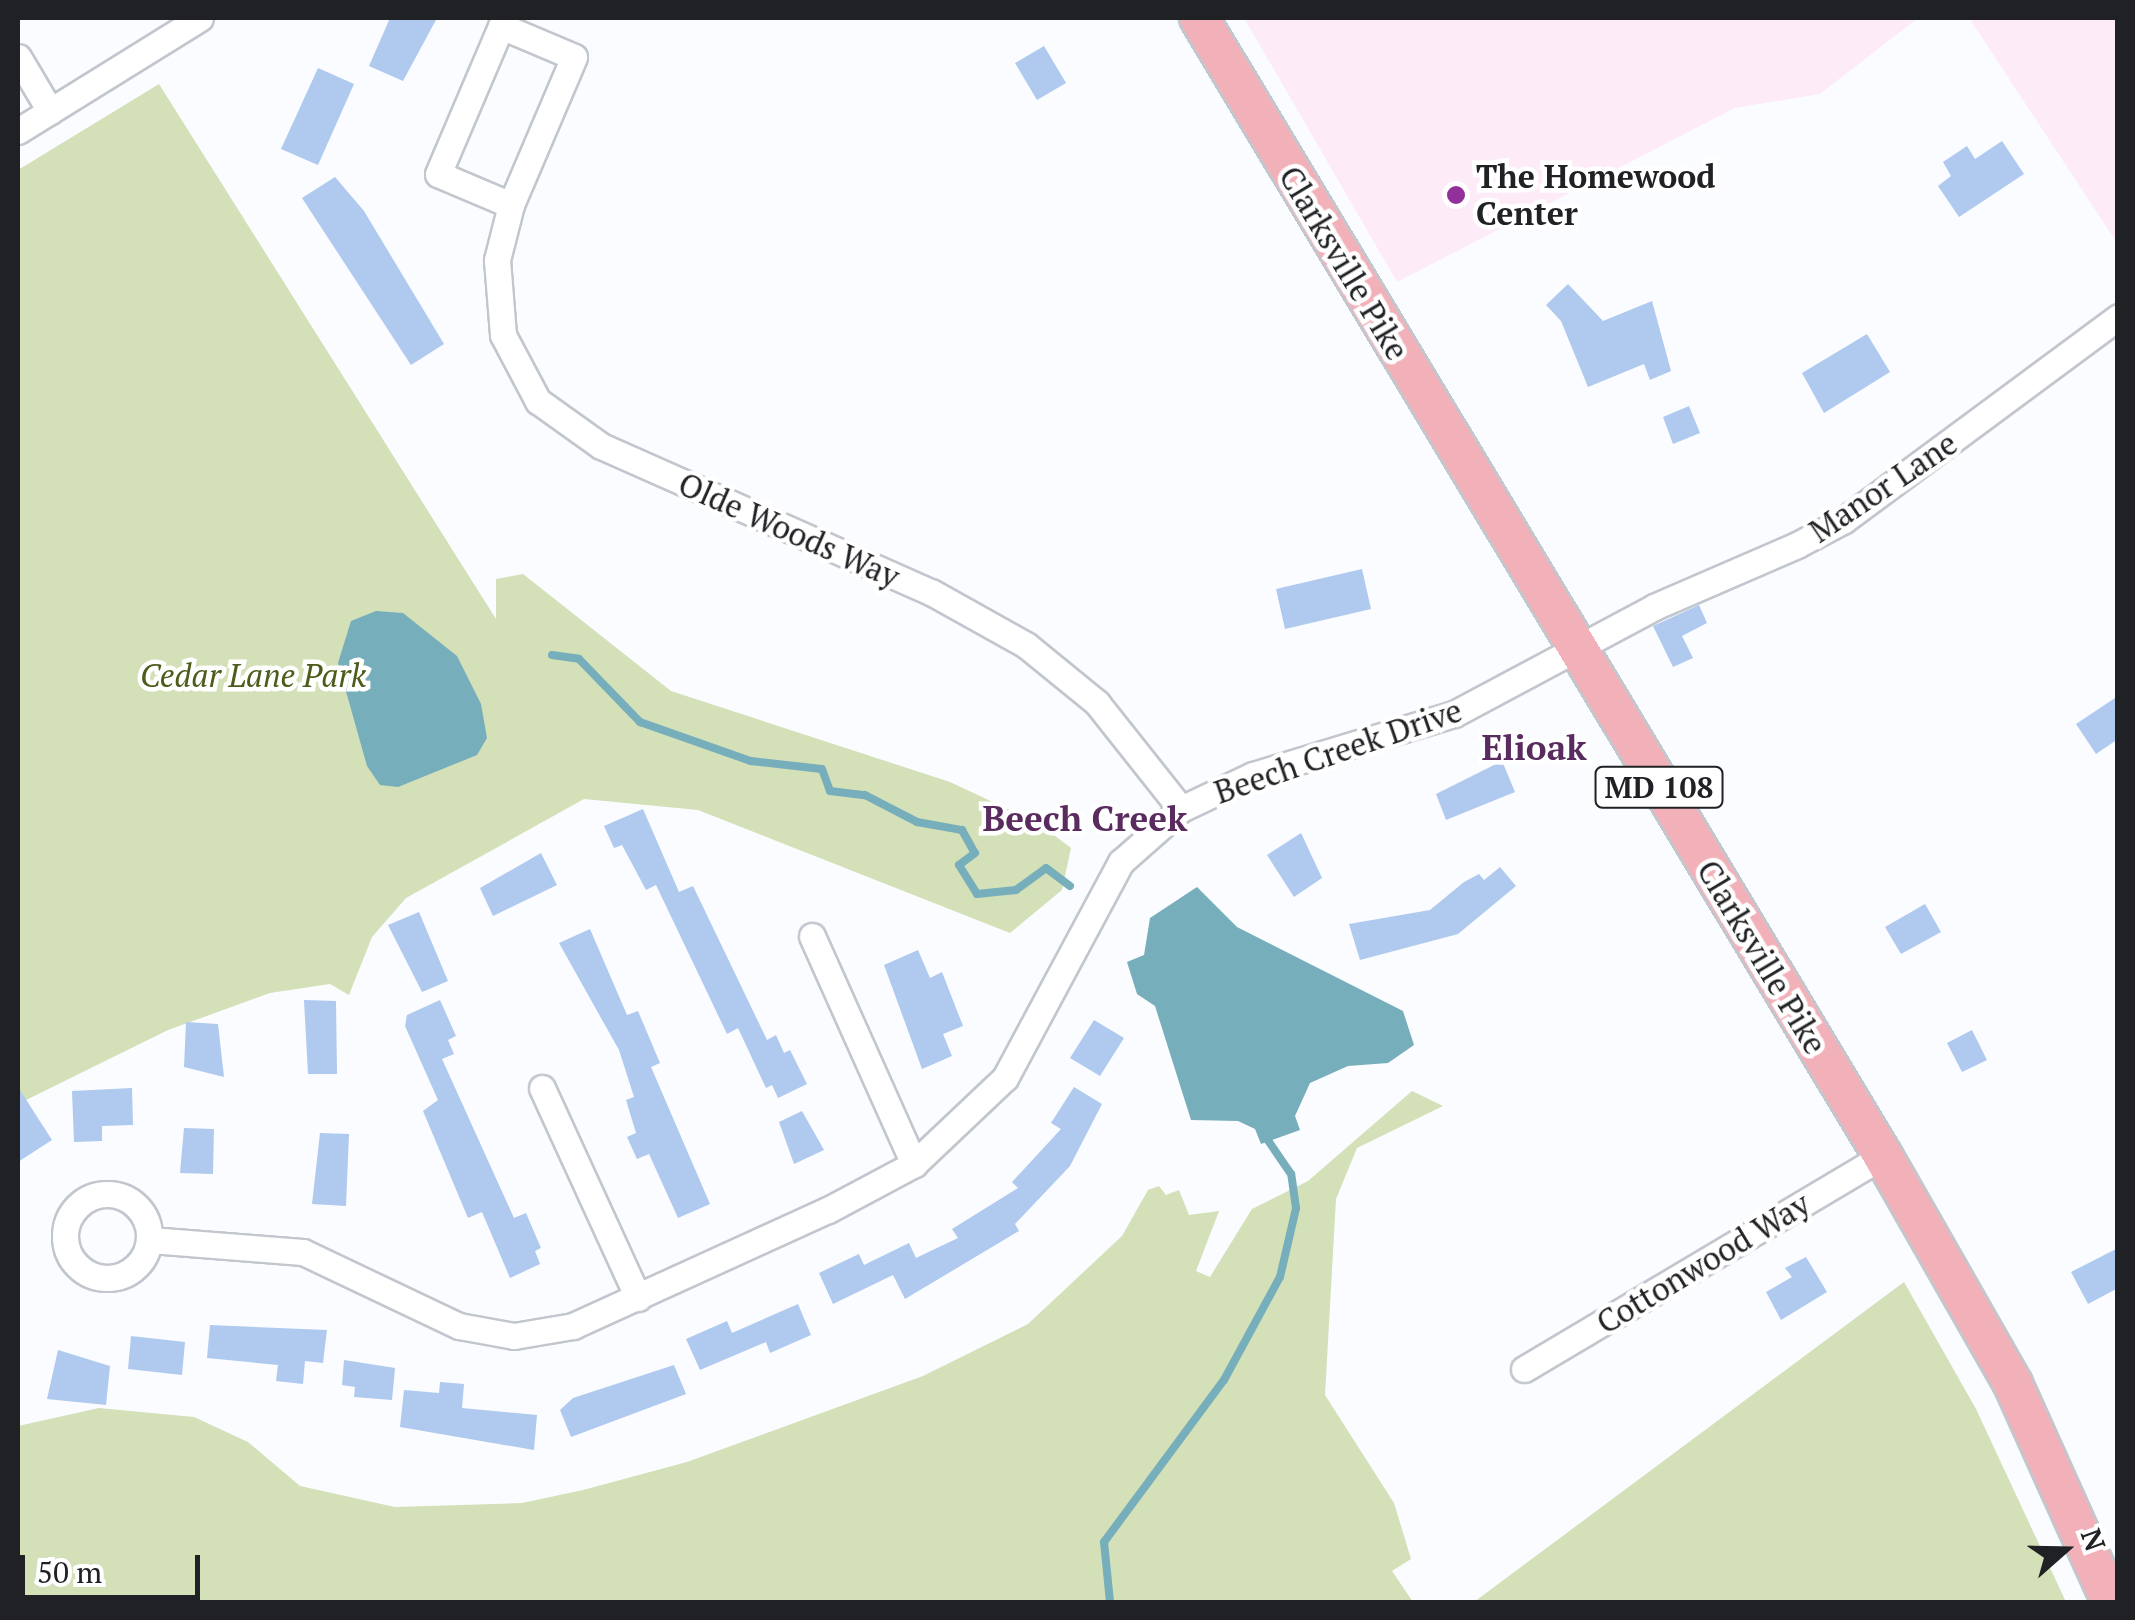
<!DOCTYPE html>
<html>
<head>
<meta charset="utf-8">
<style>
  body { margin:0 }
  #map { position:relative; width:2135px; height:1620px; overflow:hidden; background:#fafcff; font-family:"PT Serif",serif }
  div>[style] { position:absolute }
  [style*='--x'] { left:calc(var(--x)*1px); top:calc(var(--y)*1px); width:calc(var(--w)*1px); rotate:calc(var(--a)*1deg) }
  .education>* { inset:0; background:#fdecf7 }
  .green>* { inset:0; background:#d3e0b8 }
  .water>* { inset:0; background:#77aebb }
  .stream>* { height:8px; margin:-4px; padding:0 4px; transform-origin:4px; border-radius:4px; background:#77aebb }
  .building>* { inset:0; background:#afc9ef }
  .roads { filter:drop-shadow(2px 0 #c2c6cd) drop-shadow(-2px 0 #c2c6cd) drop-shadow(0 2px #c2c6cd) drop-shadow(0 -2px #c2c6cd) }
  .street>* { height:25px; margin:-12.5px; padding:0 12.5px; transform-origin:12.5px; border-radius:12.5px; background:#fff }
  .street>.ring { margin:-12.5px; padding:0; box-sizing:content-box; background:none; border:25px solid #fff; border-radius:50% }
  .primary>* { height:38px; margin:-19px; padding:0 19px; transform-origin:19px; border-radius:19px; background:#f2b1b9 }
  .dots>* { width:28px; height:28px; translate:-50% -50%; box-sizing:border-box; border:5px solid #fff; border-radius:50% }
  span { translate:-50% -50%; white-space:nowrap; text-align:center; line-height:1.15; -webkit-text-stroke:9px #fff; paint-order:stroke }
  .shield-label span { padding:2px 8px; background:#fff; border:2px solid; border-radius:8px; -webkit-text-stroke-width:0 }
  .shield-label { font-size:30px; color:#202124; font-weight:700 }
  .poi-label { font-size:32px; color:#202124; font-weight:700 }
  .left { translate:0 -50%; text-align:left }
  .street-label { font-size:32px; color:#202124 }
  .park-label { font-size:32px; color:#4b5c1b; font-style:italic }
  .neighbourhood-label { font-size:35px; color:#5a2b5e; font-weight:700 }
  .frame { position:absolute; inset:0; border:20px solid #202124; pointer-events:none }
  .north { position:absolute; left:2015px; top:1500px; width:100px; height:100px; -webkit-text-stroke:8px #fff; paint-order:stroke; rotate:70deg; font-size:28px; font-weight:700; line-height:40px; text-align:center; color:#202124 }
  .north::after { content:''; display:block; margin:auto; width:35px; height:45px; background:#202124; clip-path:polygon(50% 0,100% 100%,50% 72%,0 100%) }
  .scale { position:absolute; left:20px; top:1555px; width:180px; height:45px; box-sizing:border-box; border:5px solid #202124; border-top:0; padding-left:12px; font-size:30px; line-height:35px; white-space:nowrap; color:#202124; -webkit-text-stroke:8px #fff; paint-order:stroke }
</style>
</head>
<body>
<div id="map">
  <div class="education">
    <div style="clip-path:polygon(1244px 18px,1918px 18px,1820px 94px,1735px 108px,1397px 282px)"></div>
    <div style="clip-path:polygon(1969px 18px,2117px 18px,2117px 243px)"></div>
  </div>
  <div class="green">
    <div style="clip-path:polygon(159px 84px,496px 619px,496px 579px,523px 574px,671px 691px,950px 782px,1038px 823px,1071px 848px,1062px 890px,1010px 933px,698px 810px,584px 799px,406px 898px,372px 937px,349px 995px,330px 984px,270px 993px,168px 1030px,18px 1104px,18px 170px)"></div>
    <div style="clip-path:polygon(1412px 1091px,1443px 1106px,1357px 1148px,1336px 1199px,1325px 1395px,1394px 1503px,1411px 1559px,1392px 1571px,1413px 1602px,18px 1602px,18px 1426px,99px 1408px,194px 1417px,248px 1442px,300px 1486px,395px 1507px,522px 1503px,583px 1490px,687px 1462px,923px 1376px,1028px 1324px,1122px 1236px,1148px 1190px,1159px 1186px,1166px 1195px,1179px 1190px,1189px 1215px,1219px 1211px,1196px 1271px,1210px 1277px,1252px 1209px,1308px 1181px)"></div>
    <div style="clip-path:polygon(1904px 1282px,1976px 1409px,2066px 1602px,1474px 1602px)"></div>
  </div>
  <div class="water">
    <div style="clip-path:polygon(376px 611px,403px 613px,457px 656px,481px 704px,487px 738px,477px 755px,398px 787px,380px 785px,367px 766px,338px 663px,351px 621px)"></div>
    <div style="clip-path:polygon(1197px 887px,1237px 927px,1403px 1011px,1414px 1045px,1388px 1063px,1348px 1066px,1310px 1083px,1295px 1116px,1300px 1130px,1261px 1144px,1255px 1129px,1238px 1121px,1191px 1120px,1155px 1006px,1137px 994px,1127px 962px,1144px 955px,1150px 918px)"></div>
  </div>
  <div class="stream">
    <div style="--x:552;--y:655;--w:27;--a:8"></div>
    <div style="--x:579;--y:659;--w:88;--a:45.9"></div>
    <div style="--x:640;--y:722;--w:118;--a:19.4"></div>
    <div style="--x:751;--y:761;--w:71;--a:6.4"></div>
    <div style="--x:822;--y:769;--w:23;--a:70"></div>
    <div style="--x:830;--y:791;--w:35;--a:7"></div>
    <div style="--x:865;--y:795;--w:59;--a:27.4"></div>
    <div style="--x:917;--y:822;--w:46;--a:10.1"></div>
    <div style="--x:962;--y:830;--w:26;--a:61"></div>
    <div style="--x:975;--y:853;--w:20;--a:143"></div>
    <div style="--x:959;--y:865;--w:34;--a:58"></div>
    <div style="--x:977;--y:894;--w:39;--a:-6"></div>
    <div style="--x:1016;--y:890;--w:37;--a:-36"></div>
    <div style="--x:1046;--y:868;--w:30;--a:37"></div>
    <div style="--x:1110;--y:1602;--w:60;--a:-95.7"></div>
    <div style="--x:1104;--y:1542;--w:202;--a:-53.5"></div>
    <div style="--x:1224;--y:1380;--w:117;--a:-61.5"></div>
    <div style="--x:1280;--y:1277;--w:71;--a:-76.9"></div>
    <div style="--x:1296;--y:1208;--w:34;--a:-98"></div>
    <div style="--x:1291;--y:1174;--w:46;--a:-124.4"></div>
  </div>
  <div class="building">
    <div style="clip-path:polygon(390px 18px,437px 18px,403px 81px,369px 66px)"></div>
    <div style="clip-path:polygon(1044px 46px,1066px 83px,1037px 100px,1015px 63px)"></div>
    <div style="clip-path:polygon(318px 68px,354px 84px,318px 165px,281px 149px)"></div>
    <div style="clip-path:polygon(2002px 141px,2024px 174px,1959px 217px,1938px 186px,1951px 176px,1943px 162px,1967px 146px,1975px 159px)"></div>
    <div style="clip-path:polygon(335px 177px,364px 211px,444px 344px,411px 365px,302px 198px)"></div>
    <div style="clip-path:polygon(1568px 284px,1603px 321px,1652px 301px,1671px 371px,1650px 380px,1644px 364px,1588px 387px,1561px 321px,1546px 305px)"></div>
    <div style="clip-path:polygon(1867px 334px,1890px 372px,1824px 413px,1802px 373px)"></div>
    <div style="clip-path:polygon(1689px 406px,1700px 433px,1673px 444px,1663px 417px)"></div>
    <div style="clip-path:polygon(1362px 569px,1371px 609px,1285px 629px,1276px 589px)"></div>
    <div style="clip-path:polygon(1699px 605px,1707px 623px,1682px 636px,1693px 658px,1673px 667px,1653px 626px)"></div>
    <div style="clip-path:polygon(2118px 696px,2118px 739px,2096px 754px,2076px 724px)"></div>
    <div style="clip-path:polygon(1502px 761px,1515px 792px,1446px 820px,1436px 794px)"></div>
    <div style="clip-path:polygon(643px 809px,679px 892px,693px 886px,767px 1040px,776px 1035px,784px 1053px,790px 1050px,807px 1084px,778px 1098px,772px 1085px,766px 1088px,738px 1028px,727px 1034px,656px 885px,646px 890px,622px 845px,614px 848px,604px 826px)"></div>
    <div style="clip-path:polygon(1301px 833px,1322px 878px,1294px 897px,1267px 855px)"></div>
    <div style="clip-path:polygon(541px 853px,557px 885px,493px 916px,480px 888px)"></div>
    <div style="clip-path:polygon(1500px 867px,1516px 886px,1458px 934px,1360px 960px,1349px 924px,1430px 910px,1464px 882px,1479px 874px,1484px 880px)"></div>
    <div style="clip-path:polygon(1925px 904px,1941px 932px,1901px 954px,1885px 927px)"></div>
    <div style="clip-path:polygon(419px 912px,448px 981px,422px 992px,388px 925px)"></div>
    <div style="clip-path:polygon(590px 929px,627px 1015px,638px 1011px,660px 1063px,651px 1067px,710px 1204px,678px 1218px,649px 1154px,637px 1159px,627px 1137px,636px 1133px,626px 1100px,634px 1097px,619px 1050px,559px 943px)"></div>
    <div style="clip-path:polygon(918px 950px,930px 978px,942px 972px,963px 1026px,943px 1034px,952px 1056px,922px 1069px,884px 965px)"></div>
    <div style="clip-path:polygon(304px 1000px,336px 1001px,337px 1074px,308px 1074px)"></div>
    <div style="clip-path:polygon(440px 1000px,456px 1036px,448px 1040px,454px 1054px,442px 1059px,514px 1218px,526px 1213px,541px 1248px,535px 1251px,540px 1264px,510px 1278px,482px 1212px,468px 1218px,423px 1111px,438px 1100px,405px 1026px,407px 1015px)"></div>
    <div style="clip-path:polygon(1094px 1020px,1124px 1038px,1100px 1076px,1070px 1058px)"></div>
    <div style="clip-path:polygon(186px 1022px,218px 1024px,224px 1077px,184px 1067px)"></div>
    <div style="clip-path:polygon(1972px 1030px,1987px 1060px,1962px 1072px,1947px 1043px)"></div>
    <div style="clip-path:polygon(18px 1087px,52px 1140px,18px 1162px)"></div>
    <div style="clip-path:polygon(1074px 1087px,1102px 1104px,1070px 1166px,1015px 1224px,1019px 1231px,905px 1299px,893px 1275px,833px 1304px,819px 1273px,859px 1254px,864px 1265px,909px 1243px,916px 1258px,958px 1238px,952px 1229px,1018px 1188px,1012px 1182px,1061px 1129px,1051px 1123px)"></div>
    <div style="clip-path:polygon(132px 1088px,133px 1125px,102px 1126px,102px 1141px,74px 1142px,72px 1091px)"></div>
    <div style="clip-path:polygon(802px 1111px,824px 1150px,794px 1164px,779px 1122px)"></div>
    <div style="clip-path:polygon(184px 1128px,214px 1129px,213px 1174px,180px 1173px)"></div>
    <div style="clip-path:polygon(320px 1133px,349px 1134px,346px 1206px,312px 1204px)"></div>
    <div style="clip-path:polygon(2118px 1248px,2118px 1288px,2088px 1304px,2071px 1272px)"></div>
    <div style="clip-path:polygon(1806px 1257px,1827px 1292px,1781px 1320px,1766px 1292px,1792px 1277px,1785px 1268px)"></div>
    <div style="clip-path:polygon(798px 1304px,811px 1335px,770px 1353px,766px 1342px,700px 1370px,686px 1339px,727px 1321px,732px 1333px)"></div>
    <div style="clip-path:polygon(210px 1325px,327px 1330px,323px 1363px,305px 1361px,303px 1384px,276px 1381px,278px 1365px,207px 1358px)"></div>
    <div style="clip-path:polygon(131px 1336px,185px 1342px,182px 1375px,128px 1369px)"></div>
    <div style="clip-path:polygon(58px 1350px,110px 1366px,106px 1405px,47px 1399px)"></div>
    <div style="clip-path:polygon(344px 1360px,395px 1368px,392px 1400px,354px 1397px,355px 1387px,342px 1385px)"></div>
    <div style="clip-path:polygon(674px 1365px,686px 1394px,571px 1437px,560px 1410px,573px 1398px)"></div>
    <div style="clip-path:polygon(440px 1382px,464px 1384px,462px 1408px,537px 1415px,534px 1450px,400px 1427px,404px 1390px,439px 1393px)"></div>
  </div>
  <div class="roads">
    <div class="street">
      <div style="--x:18;--y:57;--w:63;--a:59.3"></div>
      <div style="--x:18;--y:131;--w:214;--a:-31.8"></div>
      <div style="--x:511;--y:205;--w:79;--a:-157"></div>
      <div style="--x:438;--y:174;--w:161;--a:-66.9"></div>
      <div style="--x:501;--y:26;--w:79;--a:23"></div>
      <div style="--x:574;--y:57;--w:161;--a:113.1"></div>
      <div style="--x:511;--y:205;--w:57;--a:104.3"></div>
      <div style="--x:497;--y:260;--w:75;--a:85.4"></div>
      <div style="--x:503;--y:335;--w:75;--a:62.1"></div>
      <div style="--x:538;--y:401;--w:77;--a:35.5"></div>
      <div style="--x:601;--y:446;--w:361;--a:23.9"></div>
      <div style="--x:931;--y:592;--w:109;--a:29.2"></div>
      <div style="--x:1026;--y:645;--w:92;--a:39.2"></div>
      <div style="--x:1097;--y:703;--w:135;--a:51.6"></div>
      <div style="--x:812;--y:936;--w:250;--a:65.9"></div>
      <div style="--x:542;--y:1088;--w:231;--a:65.4"></div>
      <div class="ring" style="left:65px;top:1194px;width:59px;height:59px"></div>
      <div style="--x:150;--y:1240;--w:153;--a:4.5"></div>
      <div style="--x:303;--y:1252;--w:173;--a:25.4"></div>
      <div style="--x:459;--y:1326;--w:56;--a:10.3"></div>
      <div style="--x:514;--y:1336;--w:60;--a:-9.6"></div>
      <div style="--x:573;--y:1326;--w:280;--a:-24.5"></div>
      <div style="--x:828;--y:1210;--w:98;--a:-28.1"></div>
      <div style="--x:914;--y:1164;--w:125;--a:-43.4"></div>
      <div style="--x:1005;--y:1078;--w:245;--a:-61.8"></div>
      <div style="--x:1121;--y:862;--w:80;--a:-41.5"></div>
      <div style="--x:1181;--y:809;--w:80;--a:-25.3"></div>
      <div style="--x:1253;--y:775;--w:210;--a:-16.9"></div>
      <div style="--x:1454;--y:714;--w:227;--a:-28.1"></div>
      <div style="--x:1654;--y:607;--w:156;--a:-23.4"></div>
      <div style="--x:1797;--y:545;--w:53;--a:-28"></div>
      <div style="--x:1844;--y:520;--w:341;--a:-36.5"></div>
      <div style="--x:1524;--y:1369;--w:417;--a:-30.7"></div>
    </div>
    <div class="primary">
      <div style="--x:1199;--y:18;--w:1328;--a:58.99"></div>
      <div style="--x:1883;--y:1156;--w:262;--a:60.3"></div>
      <div style="--x:2013;--y:1384;--w:239;--a:65.8"></div>
    </div>
  </div>
  <div class="dots">
    <div style="left:1456px;top:195px;background:#913199"></div>
  </div>
  <div class="shield-label">
    <span style="left:1659px;top:787px">MD 108</span>
  </div>
  <div class="poi-label">
    <span class="left" style="left:1476px;top:195px">The Homewood<br>Center</span>
  </div>
  <div class="street-label">
    <span style="left:1344px;top:263px;rotate:59deg">Clarksville Pike</span>
    <span style="left:1883px;top:487px;rotate:-34deg">Manor Lane</span>
    <span style="left:789px;top:530px;rotate:24deg">Olde Woods Way</span>
    <span style="left:1338px;top:751px;rotate:-19deg">Beech Creek Drive</span>
    <span style="left:1762px;top:957px;rotate:59deg">Clarksville Pike</span>
    <span style="left:1703px;top:1263px;rotate:-31deg">Cottonwood Way</span>
  </div>
  <div class="park-label">
    <span style="left:253px;top:675px">Cedar Lane Park</span>
  </div>
  <div class="neighbourhood-label">
    <span style="left:1534px;top:747px">Elioak</span>
    <span style="left:1085px;top:818px">Beech Creek</span>
  </div>
  <div class="frame"></div>
  <div class="north">N</div>
  <div class="scale">50 m</div>
</div>
</body>
</html>
